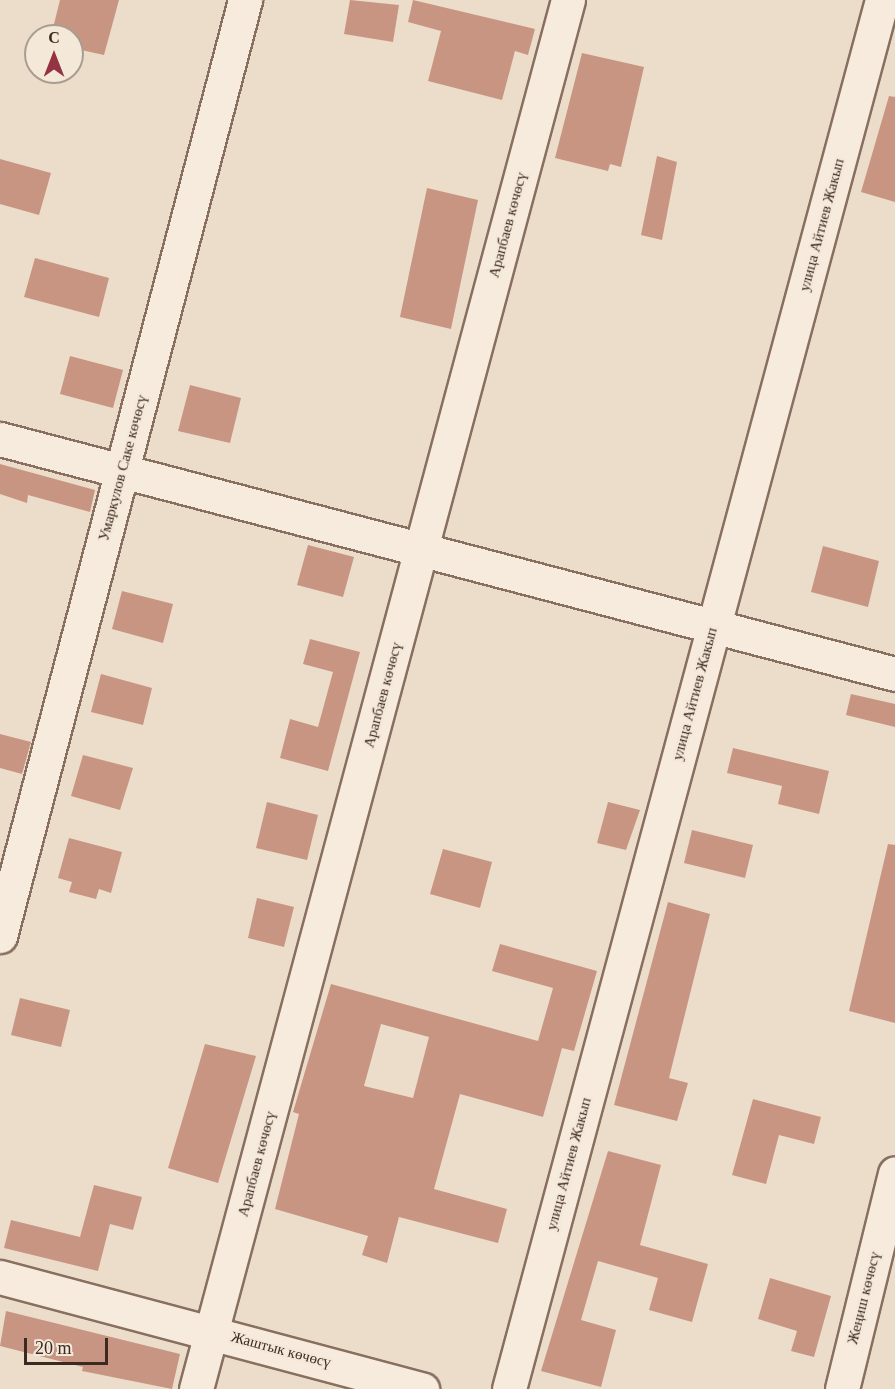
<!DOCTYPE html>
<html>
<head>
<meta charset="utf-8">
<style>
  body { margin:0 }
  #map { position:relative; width:895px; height:1389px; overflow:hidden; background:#ecddca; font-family:"Times New Roman",serif }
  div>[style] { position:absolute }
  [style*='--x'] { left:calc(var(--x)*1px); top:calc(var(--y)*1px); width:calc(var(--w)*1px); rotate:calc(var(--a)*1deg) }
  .building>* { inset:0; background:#c89583 }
  .roads { filter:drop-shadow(2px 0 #886f5f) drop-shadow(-2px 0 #886f5f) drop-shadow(0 2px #886f5f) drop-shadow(0 -2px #886f5f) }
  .street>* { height:33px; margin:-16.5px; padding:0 16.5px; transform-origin:16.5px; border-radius:16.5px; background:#f7ebdd }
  span { translate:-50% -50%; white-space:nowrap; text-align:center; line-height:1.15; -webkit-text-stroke:4.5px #f4e8d9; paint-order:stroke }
  .street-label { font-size:15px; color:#3a2a22 }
  .north { position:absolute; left:24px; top:24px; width:60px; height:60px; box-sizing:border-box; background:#f4e8d9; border:2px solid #aa9c90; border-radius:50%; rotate:0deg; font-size:16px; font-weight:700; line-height:24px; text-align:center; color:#3a2a22 }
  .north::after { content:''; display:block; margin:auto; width:21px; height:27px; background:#933343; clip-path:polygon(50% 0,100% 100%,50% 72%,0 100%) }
  .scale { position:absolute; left:24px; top:1338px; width:84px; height:27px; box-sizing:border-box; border:3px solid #3a2a22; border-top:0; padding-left:8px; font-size:18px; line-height:21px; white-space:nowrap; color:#3a2a22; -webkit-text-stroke:4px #f4e8d9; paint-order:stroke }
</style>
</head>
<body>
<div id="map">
  <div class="building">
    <div style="clip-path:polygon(60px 0,119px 0,104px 55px,72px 48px,72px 36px,51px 36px)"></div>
    <div style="clip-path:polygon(350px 0,399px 5px,393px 42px,344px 34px)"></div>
    <div style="clip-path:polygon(413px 0,535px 29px,528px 55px,515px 51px,502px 100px,428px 81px,441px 31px,408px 22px)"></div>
    <div style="clip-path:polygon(582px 53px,644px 67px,621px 167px,610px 164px,608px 171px,555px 158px)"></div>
    <div style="clip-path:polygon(889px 96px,895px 97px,895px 202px,861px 192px)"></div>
    <div style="clip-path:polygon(657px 156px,677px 162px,662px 240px,641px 235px)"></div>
    <div style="clip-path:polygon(0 159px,51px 173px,39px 215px,0 204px)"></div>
    <div style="clip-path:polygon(427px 188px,478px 200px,451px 329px,400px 317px)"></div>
    <div style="clip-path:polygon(35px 258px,109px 278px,99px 317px,24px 297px)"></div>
    <div style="clip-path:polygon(70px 356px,123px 370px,113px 408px,60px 394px)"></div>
    <div style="clip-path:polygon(190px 385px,241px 398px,230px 443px,178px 431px)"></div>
    <div style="clip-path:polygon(0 464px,95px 490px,90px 512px,28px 495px,27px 503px,0 494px)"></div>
    <div style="clip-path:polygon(308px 545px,354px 557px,343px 597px,297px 585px)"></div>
    <div style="clip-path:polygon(823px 546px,879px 561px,868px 607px,811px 592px)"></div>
    <div style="clip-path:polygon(122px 591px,173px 604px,163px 643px,112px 629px)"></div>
    <div style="clip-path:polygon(310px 639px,360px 652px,328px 771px,280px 758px,290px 719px,318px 727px,333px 672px,303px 664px)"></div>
    <div style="clip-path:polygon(101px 674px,152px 688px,143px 725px,91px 712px)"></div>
    <div style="clip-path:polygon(851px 694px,895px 704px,895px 727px,846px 715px)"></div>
    <div style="clip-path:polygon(0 734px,31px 742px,22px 774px,0 768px)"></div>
    <div style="clip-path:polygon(733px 748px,829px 771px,819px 814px,778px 804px,782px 786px,727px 773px)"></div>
    <div style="clip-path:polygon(83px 755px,133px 768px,120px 810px,71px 796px)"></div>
    <div style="clip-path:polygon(267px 802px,318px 815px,307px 860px,256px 848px)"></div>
    <div style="clip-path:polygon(608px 802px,640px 810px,626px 850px,597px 843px)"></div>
    <div style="clip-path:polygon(692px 830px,753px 845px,745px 878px,684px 863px)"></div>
    <div style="clip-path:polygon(69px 838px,122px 852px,111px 893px,99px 889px,96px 899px,69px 892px,72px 882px,58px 878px)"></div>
    <div style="clip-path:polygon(888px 844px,895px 845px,895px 1023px,849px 1011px)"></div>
    <div style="clip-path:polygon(443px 849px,492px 862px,480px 908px,430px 894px)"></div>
    <div style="clip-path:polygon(257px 898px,294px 907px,284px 947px,248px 938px)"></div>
    <div style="clip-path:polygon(668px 902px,710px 914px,669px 1078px,688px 1083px,677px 1121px,614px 1105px)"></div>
    <div style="clip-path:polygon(evenodd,500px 944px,597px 971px,574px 1051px,562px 1048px,543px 1117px,460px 1094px,434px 1189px,507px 1209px,498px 1243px,399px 1217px,387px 1263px,362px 1255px,368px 1236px,275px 1209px,299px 1114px,293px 1112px,331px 984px,538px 1041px,553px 988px,492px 971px,500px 944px,381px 1024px,429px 1037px,413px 1098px,364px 1086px,381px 1024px)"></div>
    <div style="clip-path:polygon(20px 998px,70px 1010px,61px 1047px,11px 1035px)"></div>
    <div style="clip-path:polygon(205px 1044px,256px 1056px,218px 1183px,168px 1168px)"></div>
    <div style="clip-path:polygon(753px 1099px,821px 1117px,814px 1144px,779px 1135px,766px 1184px,732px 1175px)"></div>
    <div style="clip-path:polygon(608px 1151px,661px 1165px,640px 1245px,708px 1264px,692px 1322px,649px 1310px,658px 1278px,598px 1261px,581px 1320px,616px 1330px,601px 1387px,541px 1371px)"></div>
    <div style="clip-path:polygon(94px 1185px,142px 1197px,133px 1230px,110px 1224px,98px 1271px,4px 1248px,11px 1220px,80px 1237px)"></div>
    <div style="clip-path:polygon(770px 1278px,831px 1296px,814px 1357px,791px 1351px,797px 1331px,758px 1319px)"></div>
    <div style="clip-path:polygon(6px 1311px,180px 1354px,172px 1389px,82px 1371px,83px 1367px,0 1346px)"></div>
  </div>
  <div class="roads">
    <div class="street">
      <div style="--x:0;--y:439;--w:925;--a:14.71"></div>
      <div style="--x:0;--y:936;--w:968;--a:-75.33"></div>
      <div style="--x:0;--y:1277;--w:437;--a:14.9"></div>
      <div style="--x:196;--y:1389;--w:1438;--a:-75.01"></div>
      <div style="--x:509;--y:1389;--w:1438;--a:-74.97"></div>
      <div style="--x:842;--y:1389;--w:222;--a:-76.2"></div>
    </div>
  </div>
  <div class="street-label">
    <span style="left:508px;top:225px;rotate:-75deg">Арапбаев көчөсү</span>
    <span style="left:822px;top:225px;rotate:-75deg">улица Айтиев Жакып</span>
    <span style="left:123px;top:468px;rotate:-75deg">Умаркулов Саке көчөсү</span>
    <span style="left:695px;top:694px;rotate:-75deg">улица Айтиев Жакып</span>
    <span style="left:383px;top:695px;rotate:-75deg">Арапбаев көчөсү</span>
    <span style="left:257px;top:1164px;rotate:-75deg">Арапбаев көчөсү</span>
    <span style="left:569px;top:1164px;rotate:-75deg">улица Айтиев Жакып</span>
    <span style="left:864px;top:1298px;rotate:-76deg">Жеңиш көчөсү</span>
    <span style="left:281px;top:1350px;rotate:15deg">Жаштык көчөсү</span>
  </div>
  <div class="north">С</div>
  <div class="scale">20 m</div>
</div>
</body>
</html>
